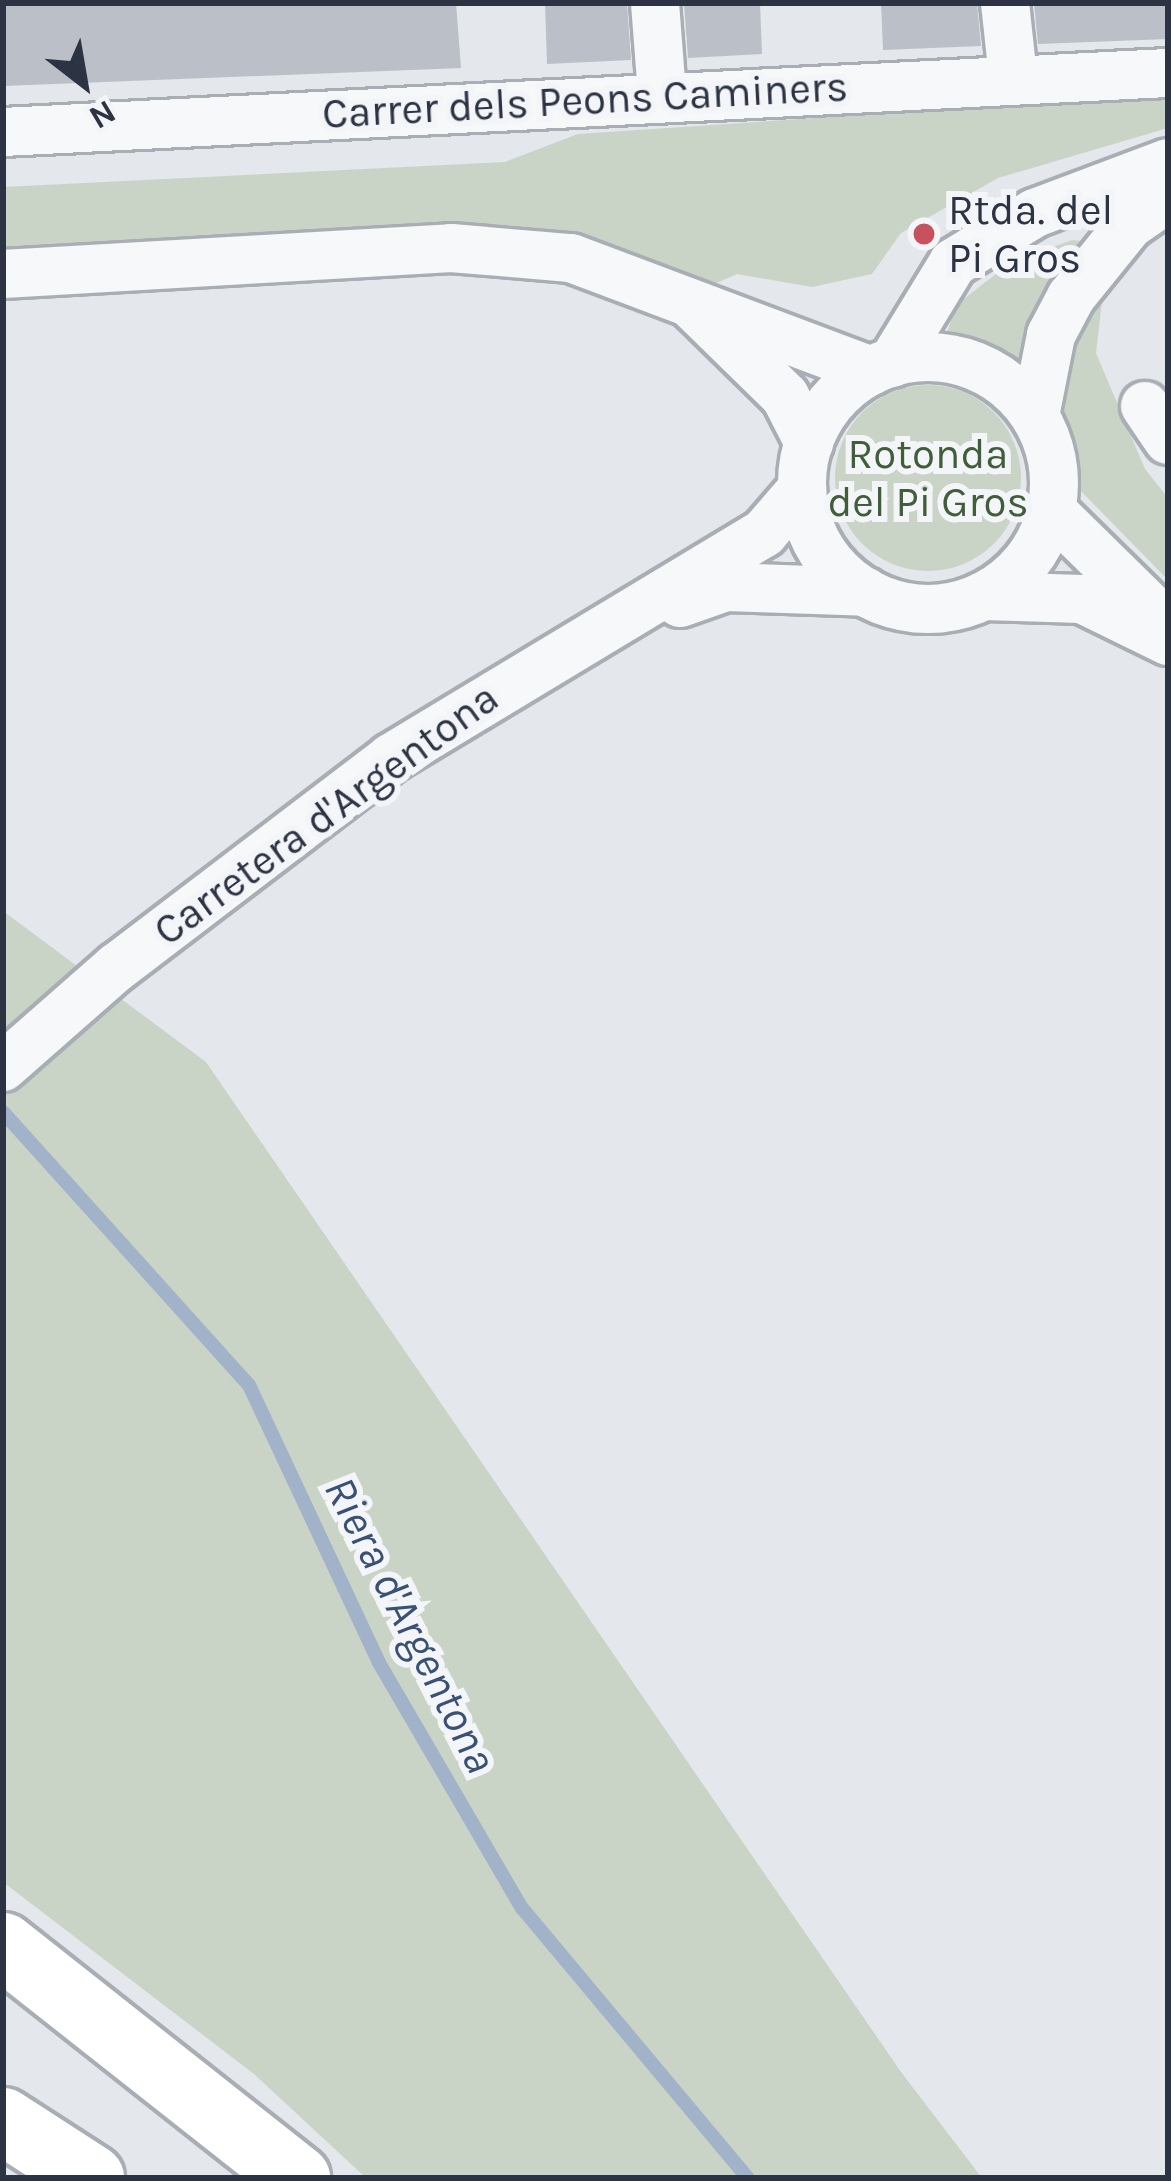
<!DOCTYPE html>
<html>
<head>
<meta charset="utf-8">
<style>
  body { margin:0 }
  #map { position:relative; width:1171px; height:2181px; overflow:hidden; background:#e4e7eb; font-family:Karla,sans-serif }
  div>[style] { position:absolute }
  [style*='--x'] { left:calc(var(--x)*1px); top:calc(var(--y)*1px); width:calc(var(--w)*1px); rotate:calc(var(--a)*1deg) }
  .green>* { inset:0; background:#c9d4c6 }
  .round { border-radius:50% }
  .stream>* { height:14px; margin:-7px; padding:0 7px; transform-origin:7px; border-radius:7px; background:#a2b3c9 }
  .building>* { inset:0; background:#bbc0c8 }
  .roads { filter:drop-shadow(3px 0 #a9aeb5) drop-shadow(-3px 0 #a9aeb5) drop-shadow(0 3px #a9aeb5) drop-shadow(0 -3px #a9aeb5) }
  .minor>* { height:48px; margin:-24px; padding:0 24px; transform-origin:24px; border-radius:24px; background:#f7f8f9 }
  .minor>.ring { margin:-24px; padding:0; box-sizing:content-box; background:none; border:48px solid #f7f8f9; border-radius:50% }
  .highway>* { height:66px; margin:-33px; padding:0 33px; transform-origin:33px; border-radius:33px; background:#fff }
  .dots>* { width:33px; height:33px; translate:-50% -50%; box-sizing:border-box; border:6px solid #f4f5f8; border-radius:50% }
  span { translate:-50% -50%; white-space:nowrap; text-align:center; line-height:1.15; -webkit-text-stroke:12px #f4f5f8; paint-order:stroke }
  .street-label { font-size:42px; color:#2c3443 }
  .poi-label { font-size:42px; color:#2c3443 }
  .left { translate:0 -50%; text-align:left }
  .park-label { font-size:42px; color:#405e3a }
  .water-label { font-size:45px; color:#395174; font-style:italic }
  .frame { position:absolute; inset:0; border:6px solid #2c3443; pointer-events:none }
  .north { position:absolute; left:24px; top:24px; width:120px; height:120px; -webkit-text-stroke:9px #f4f5f8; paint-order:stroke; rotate:149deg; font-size:33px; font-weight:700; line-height:48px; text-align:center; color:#2c3443 }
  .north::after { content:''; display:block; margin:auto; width:42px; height:54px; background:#2c3443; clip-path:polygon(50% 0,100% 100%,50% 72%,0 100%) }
</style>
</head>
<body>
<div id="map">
  <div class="green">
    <div style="clip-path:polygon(1168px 94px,1168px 128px,998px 178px,901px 233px,872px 274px,812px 287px,737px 274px,685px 297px,570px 245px,3px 260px,3px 187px,505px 162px,578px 134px)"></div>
    <div style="clip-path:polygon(1072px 240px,1092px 242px,1028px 380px,995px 344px,944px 342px,956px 305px,1010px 263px)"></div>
    <div style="clip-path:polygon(1105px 275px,1096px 353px,1145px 469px,1168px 498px,1168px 580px,1081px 491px,1068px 434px,1055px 415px,1061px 349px)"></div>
    <div class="round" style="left:835px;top:385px;width:186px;height:186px"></div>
    <div style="clip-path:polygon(3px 911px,206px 1062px,901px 2072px,982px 2178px,366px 2178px,254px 2074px,3px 1882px)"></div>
  </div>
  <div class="stream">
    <div style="--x:3;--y:1112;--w:367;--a:48"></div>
    <div style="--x:249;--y:1385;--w:305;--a:64.9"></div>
    <div style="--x:378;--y:1661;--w:286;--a:59.8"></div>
    <div style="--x:522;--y:1908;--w:352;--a:50.1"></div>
  </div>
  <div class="building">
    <div style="clip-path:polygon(3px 3px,456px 3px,461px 68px,3px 86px)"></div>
    <div style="clip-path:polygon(545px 3px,627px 3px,631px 60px,547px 64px)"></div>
    <div style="clip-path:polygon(684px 3px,760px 3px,762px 54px,688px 58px)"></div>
    <div style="clip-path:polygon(881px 3px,977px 3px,981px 46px,883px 50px)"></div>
    <div style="clip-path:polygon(1034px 3px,1168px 3px,1168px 39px,1038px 44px)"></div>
  </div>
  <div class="roads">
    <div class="minor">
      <div style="--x:655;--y:3;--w:92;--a:85.6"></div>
      <div style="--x:1005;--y:3;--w:74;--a:83.8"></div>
      <div style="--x:3;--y:132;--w:1166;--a:-2.9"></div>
      <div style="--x:3;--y:274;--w:449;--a:-3.3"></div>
      <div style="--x:451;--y:248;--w:120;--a:4.8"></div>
      <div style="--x:571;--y:258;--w:321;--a:20.6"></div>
      <div style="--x:694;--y:307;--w:127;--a:44.4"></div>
      <div style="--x:785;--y:396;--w:53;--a:62.9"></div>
      <div class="ring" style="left:802px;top:357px;width:204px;height:204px"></div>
      <div style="--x:892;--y:363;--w:117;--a:-58.6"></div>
      <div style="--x:953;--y:263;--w:96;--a:-31.4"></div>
      <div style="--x:1035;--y:213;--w:142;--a:-20.6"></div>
      <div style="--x:1145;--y:406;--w:41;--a:55.9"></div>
      <div style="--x:1035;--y:416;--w:83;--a:-78.8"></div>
      <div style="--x:1051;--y:335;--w:43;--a:-62.2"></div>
      <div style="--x:1071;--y:297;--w:92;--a:-51.1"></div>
      <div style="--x:1129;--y:225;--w:47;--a:-34.7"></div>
      <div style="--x:1051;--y:510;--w:164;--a:44.5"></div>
      <div style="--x:985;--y:596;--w:97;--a:1.8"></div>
      <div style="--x:1082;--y:599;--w:96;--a:26"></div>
      <div style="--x:680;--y:603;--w:49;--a:-19.2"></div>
      <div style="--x:726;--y:587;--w:140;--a:2"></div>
      <div style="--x:3;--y:1067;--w:152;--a:-41.3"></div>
      <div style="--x:117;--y:967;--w:345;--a:-37.3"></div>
      <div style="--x:391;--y:758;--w:436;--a:-31.1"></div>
      <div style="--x:764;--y:533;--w:58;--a:-49.2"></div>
    </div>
    <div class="highway">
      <div style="--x:3;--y:1946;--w:375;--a:38.3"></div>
      <div style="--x:3;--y:2121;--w:105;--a:32.9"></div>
    </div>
  </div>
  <div class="dots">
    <div style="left:924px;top:234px;background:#c7525f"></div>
  </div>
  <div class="street-label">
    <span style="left:585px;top:100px;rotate:-3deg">Carrer dels Peons Caminers</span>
    <span style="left:326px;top:814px;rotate:-36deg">Carretera d'Argentona</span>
  </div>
  <div class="poi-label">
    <span class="left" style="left:948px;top:234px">Rtda. del<br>Pi Gros</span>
  </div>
  <div class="park-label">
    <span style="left:928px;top:478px">Rotonda<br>del Pi Gros</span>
  </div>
  <div class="water-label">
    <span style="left:410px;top:1625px;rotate:63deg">Riera d'Argentona</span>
  </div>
  <div class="frame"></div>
  <div class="north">N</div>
</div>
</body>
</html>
